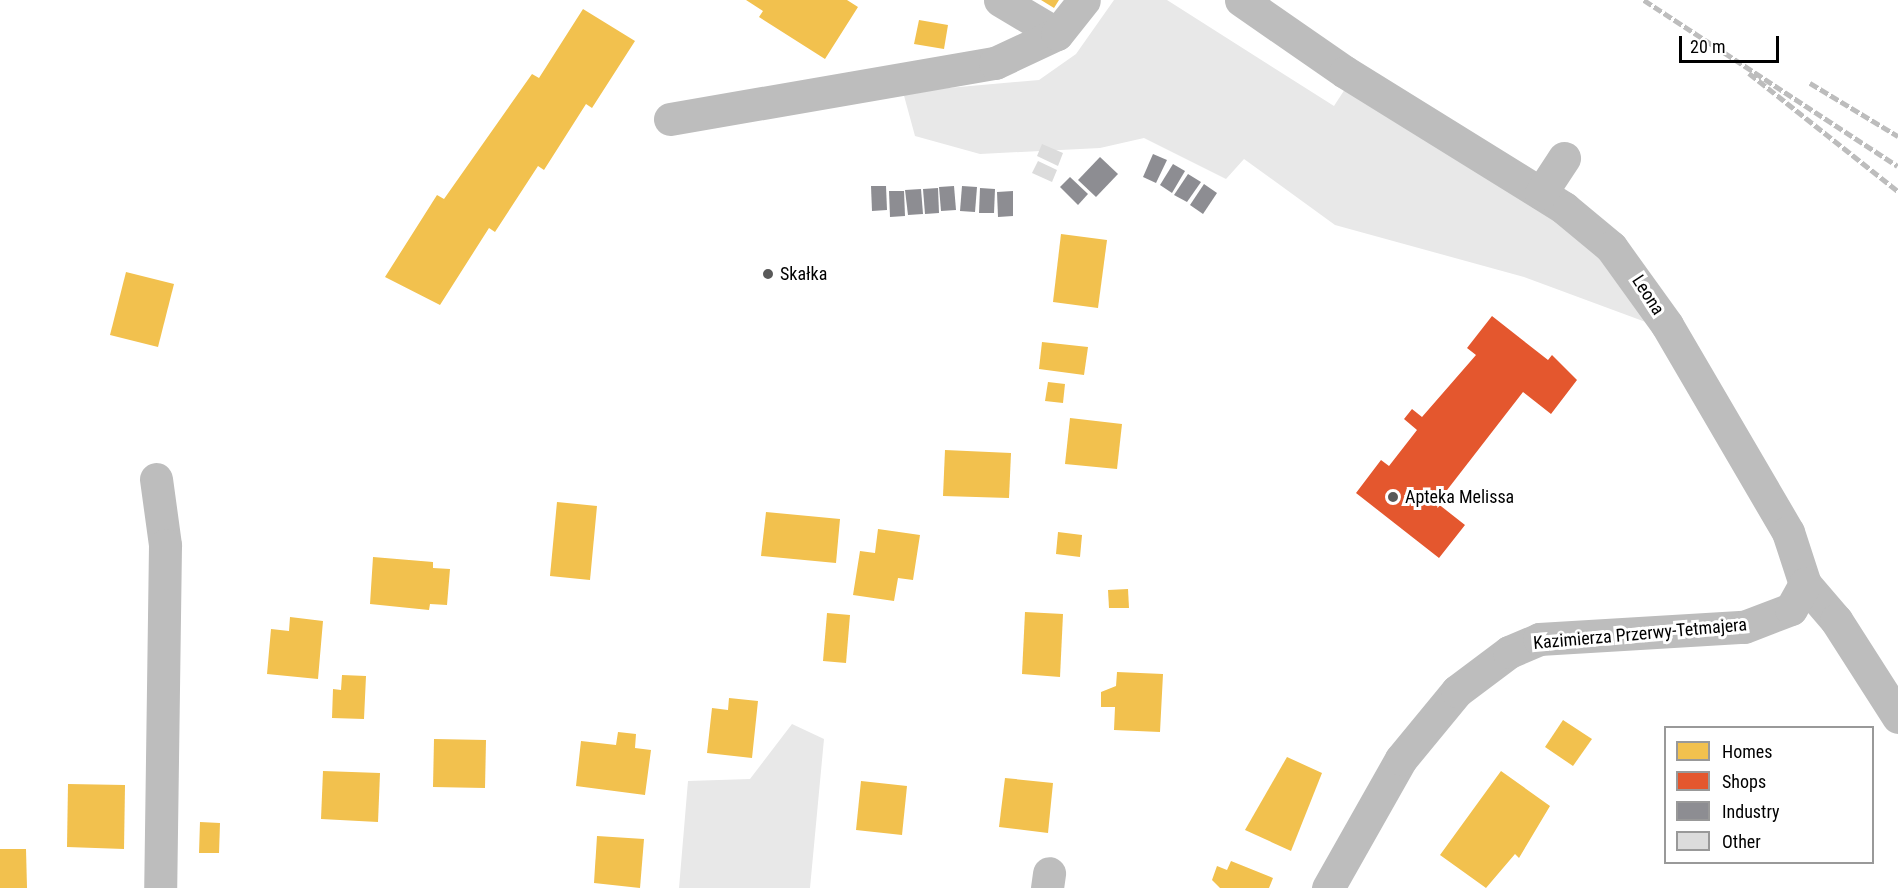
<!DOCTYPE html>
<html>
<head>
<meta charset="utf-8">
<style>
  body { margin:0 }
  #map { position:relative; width:1898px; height:888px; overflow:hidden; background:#fff; font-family:"Roboto Condensed",sans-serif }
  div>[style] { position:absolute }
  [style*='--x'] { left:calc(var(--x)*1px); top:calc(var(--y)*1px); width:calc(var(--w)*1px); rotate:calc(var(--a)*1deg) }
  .green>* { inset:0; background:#e8e8e8 }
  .homes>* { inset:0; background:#f2c14e }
  .shops>* { inset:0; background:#e4572e }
  .industry>* { inset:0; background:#8d8d92 }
  .building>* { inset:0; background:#dcdcdc }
  .minor>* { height:33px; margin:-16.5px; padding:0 16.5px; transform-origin:16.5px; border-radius:16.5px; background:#bdbdbd }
  .rail>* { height:4.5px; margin-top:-2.25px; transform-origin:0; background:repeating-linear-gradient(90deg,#bdbdbd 0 9px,transparent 0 12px) }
  .dots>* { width:16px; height:16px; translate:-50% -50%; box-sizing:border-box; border:3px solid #fff; border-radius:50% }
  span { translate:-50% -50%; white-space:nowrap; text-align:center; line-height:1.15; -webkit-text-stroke:6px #fff; paint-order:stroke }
  .poi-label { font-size:18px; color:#000 }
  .left { translate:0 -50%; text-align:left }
  .street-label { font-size:18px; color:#000 }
  .legend { position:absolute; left:1664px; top:726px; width:210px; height:138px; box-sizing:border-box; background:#fff; border:2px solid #999; margin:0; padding:8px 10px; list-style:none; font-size:18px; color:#000 }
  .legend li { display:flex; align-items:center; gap:12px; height:30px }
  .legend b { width:30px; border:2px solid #999 }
  .scale { position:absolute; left:1679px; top:36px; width:100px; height:27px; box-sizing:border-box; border:3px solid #000; border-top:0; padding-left:8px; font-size:18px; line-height:21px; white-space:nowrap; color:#000; -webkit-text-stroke:4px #fff; paint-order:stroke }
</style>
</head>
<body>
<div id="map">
  <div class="green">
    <div style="clip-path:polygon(1114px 0,1167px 0,1334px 106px,1345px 89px,1547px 212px,1611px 262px,1651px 324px,1524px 277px,1335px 225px,1244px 159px,1226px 179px,1144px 138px,1100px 148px,980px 154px,915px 136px,903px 92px,1039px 80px,1076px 54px)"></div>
    <div style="clip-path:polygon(792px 724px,824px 739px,810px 888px,679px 888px,688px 781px,750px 779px)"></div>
  </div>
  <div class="homes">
    <div style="clip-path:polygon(746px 0,847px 0,858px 7px,825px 59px,759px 17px,763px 11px)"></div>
    <div style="clip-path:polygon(1041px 0,1059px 0,1054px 8px)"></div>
    <div style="clip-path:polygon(583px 9px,635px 41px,592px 108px,586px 104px,544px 170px,538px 166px,495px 232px,489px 228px,440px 305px,385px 277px,437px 195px,444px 199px,532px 74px,539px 78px)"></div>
    <div style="clip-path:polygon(919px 20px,948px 25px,944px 49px,914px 44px)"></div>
    <div style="clip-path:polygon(1061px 234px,1107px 240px,1098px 308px,1053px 302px)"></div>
    <div style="clip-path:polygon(126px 272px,174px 284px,158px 347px,110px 335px)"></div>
    <div style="clip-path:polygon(1042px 342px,1088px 347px,1084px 375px,1039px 369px)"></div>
    <div style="clip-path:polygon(1048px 382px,1065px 384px,1063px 403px,1045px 401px)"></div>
    <div style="clip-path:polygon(1070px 418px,1122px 424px,1117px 469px,1065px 464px)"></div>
    <div style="clip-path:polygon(945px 450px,1011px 453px,1009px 498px,943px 496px)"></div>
    <div style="clip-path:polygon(557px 502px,597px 506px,590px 580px,550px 576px)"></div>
    <div style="clip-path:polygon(766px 512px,840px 519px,836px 563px,761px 556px)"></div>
    <div style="clip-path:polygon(878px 529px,920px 535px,913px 580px,898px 578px,894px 601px,853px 595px,860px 551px,875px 553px)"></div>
    <div style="clip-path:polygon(1058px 532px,1082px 535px,1080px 557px,1056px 554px)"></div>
    <div style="clip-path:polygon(373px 557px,433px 562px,433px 568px,450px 569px,447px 605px,430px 604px,429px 610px,370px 604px)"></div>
    <div style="clip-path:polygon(1128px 589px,1129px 608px,1109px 608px,1108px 590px)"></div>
    <div style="clip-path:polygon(1025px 612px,1063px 614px,1060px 677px,1022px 674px)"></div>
    <div style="clip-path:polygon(827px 613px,850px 615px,846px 663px,823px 661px)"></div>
    <div style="clip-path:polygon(290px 617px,323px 621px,318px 679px,267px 674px,271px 629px,289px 631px)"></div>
    <div style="clip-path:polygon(1117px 672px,1163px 674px,1160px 732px,1114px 730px,1115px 707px,1101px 707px,1101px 692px,1116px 686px)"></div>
    <div style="clip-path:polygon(342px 675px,366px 676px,364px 719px,332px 718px,333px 689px,341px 690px)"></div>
    <div style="clip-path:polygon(729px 698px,758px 701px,752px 758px,707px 753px,712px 708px,728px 710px)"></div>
    <div style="clip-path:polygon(1563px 720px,1592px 739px,1573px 766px,1545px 747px)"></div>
    <div style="clip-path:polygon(618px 732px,636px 734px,635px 748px,651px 750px,645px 795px,576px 786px,581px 741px,616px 745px)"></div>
    <div style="clip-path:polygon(434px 739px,486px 740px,485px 788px,433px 787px)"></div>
    <div style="clip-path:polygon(1287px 757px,1322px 773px,1291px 851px,1245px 830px)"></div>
    <div style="clip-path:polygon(323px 771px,380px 773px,378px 822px,321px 819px)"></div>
    <div style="clip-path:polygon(1501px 771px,1550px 806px,1519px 858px,1515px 854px,1486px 888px,1440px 855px)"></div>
    <div style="clip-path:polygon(1005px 778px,1053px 783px,1048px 833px,999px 827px)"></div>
    <div style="clip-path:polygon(861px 781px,907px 786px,902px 835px,856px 830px)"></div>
    <div style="clip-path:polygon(68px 784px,125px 785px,124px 849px,67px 847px)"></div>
    <div style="clip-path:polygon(200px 822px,220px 823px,219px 853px,199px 853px)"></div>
    <div style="clip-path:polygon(597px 836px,644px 839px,640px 888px,594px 883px)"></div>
    <div style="clip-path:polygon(0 849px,26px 849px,27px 888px,0 888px)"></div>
    <div style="clip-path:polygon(1231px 861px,1273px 878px,1269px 888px,1220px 888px,1212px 880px,1217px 866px,1227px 870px)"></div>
  </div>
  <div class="shops">
    <div style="clip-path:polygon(1492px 316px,1548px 360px,1552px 355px,1577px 380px,1551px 414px,1523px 392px,1437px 503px,1465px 525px,1439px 558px,1356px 493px,1381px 460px,1389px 466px,1417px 430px,1404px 419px,1412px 409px,1422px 417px,1476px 355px,1467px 348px)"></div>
  </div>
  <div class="industry">
    <div style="clip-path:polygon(1153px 154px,1167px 160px,1156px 183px,1143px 177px)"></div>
    <div style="clip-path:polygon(1100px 157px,1118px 174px,1096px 197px,1078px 180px)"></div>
    <div style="clip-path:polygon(1173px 164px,1185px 171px,1172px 193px,1160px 185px)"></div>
    <div style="clip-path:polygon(1188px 174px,1201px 182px,1187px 202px,1174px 195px)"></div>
    <div style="clip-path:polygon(1070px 177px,1088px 194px,1078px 205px,1060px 187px)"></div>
    <div style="clip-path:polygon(1204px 184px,1217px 193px,1203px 214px,1190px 205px)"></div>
    <div style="clip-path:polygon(871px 186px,886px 186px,887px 210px,872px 211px)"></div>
    <div style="clip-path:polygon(954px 186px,956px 210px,941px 211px,939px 187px)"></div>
    <div style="clip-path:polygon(962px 186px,977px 187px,975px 212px,960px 211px)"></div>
    <div style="clip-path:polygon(938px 188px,939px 213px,925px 214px,923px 189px)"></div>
    <div style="clip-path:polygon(980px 188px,995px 189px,994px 213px,979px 213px)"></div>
    <div style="clip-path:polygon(921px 189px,923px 214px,908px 215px,905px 190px)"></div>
    <div style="clip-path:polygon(889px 191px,904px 191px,905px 216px,890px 217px)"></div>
    <div style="clip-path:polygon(1013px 191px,1013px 216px,998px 217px,997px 192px)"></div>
  </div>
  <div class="building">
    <div style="clip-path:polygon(1042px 144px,1063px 153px,1058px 166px,1037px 156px)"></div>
    <div style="clip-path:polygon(1038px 161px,1057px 170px,1052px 182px,1032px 173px)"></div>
  </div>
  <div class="minor">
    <div style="--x:1000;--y:0;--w:66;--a:30.8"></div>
    <div style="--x:1241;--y:0;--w:126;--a:34.7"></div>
    <div style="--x:1345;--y:72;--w:258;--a:31.8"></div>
    <div style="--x:1564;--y:208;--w:61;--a:39.7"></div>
    <div style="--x:1611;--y:247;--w:96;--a:54.3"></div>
    <div style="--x:1667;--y:325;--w:240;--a:59.7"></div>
    <div style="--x:1788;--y:532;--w:55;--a:71.9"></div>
    <div style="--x:1805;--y:584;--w:48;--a:49.3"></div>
    <div style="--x:1836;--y:620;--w:115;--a:57.4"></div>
    <div style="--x:670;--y:119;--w:330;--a:-9.8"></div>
    <div style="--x:995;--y:63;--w:68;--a:-25.1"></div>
    <div style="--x:1057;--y:34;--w:43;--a:-51.5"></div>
    <div style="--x:1541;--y:193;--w:42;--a:-56.7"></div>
    <div style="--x:156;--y:479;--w:67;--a:82.2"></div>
    <div style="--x:165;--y:545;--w:343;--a:90.8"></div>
    <div style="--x:1047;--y:888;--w:15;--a:-82"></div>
    <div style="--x:1328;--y:888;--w:148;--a:-60.5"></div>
    <div style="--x:1401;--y:759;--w:88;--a:-50.5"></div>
    <div style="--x:1457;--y:691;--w:65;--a:-36.9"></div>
    <div style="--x:1509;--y:652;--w:33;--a:-23"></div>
    <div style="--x:1539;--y:639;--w:205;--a:-3.4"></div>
    <div style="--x:1744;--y:627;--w:50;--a:-21"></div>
    <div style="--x:1791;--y:609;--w:29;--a:-61"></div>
  </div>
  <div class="rail">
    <div style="--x:1644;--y:0;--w:303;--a:33.2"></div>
    <div style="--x:1749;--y:73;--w:190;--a:38.4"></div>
    <div style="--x:1810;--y:83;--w:103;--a:31.1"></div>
  </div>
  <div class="dots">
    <div style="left:768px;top:274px;background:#595959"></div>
    <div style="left:1393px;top:497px;background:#595959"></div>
  </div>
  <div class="poi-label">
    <span class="left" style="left:780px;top:274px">Skałka</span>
    <span class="left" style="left:1405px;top:497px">Apteka Melissa</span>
  </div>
  <div class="street-label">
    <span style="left:1648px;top:295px;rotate:57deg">Leona</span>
    <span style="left:1640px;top:634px;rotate:-5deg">Kazimierza Przerwy-Tetmajera</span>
  </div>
  <ul class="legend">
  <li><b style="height:16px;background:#f2c14e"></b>Homes</li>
  <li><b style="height:16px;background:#e4572e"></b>Shops</li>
  <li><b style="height:16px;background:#8d8d92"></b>Industry</li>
  <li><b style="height:16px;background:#dcdcdc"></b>Other</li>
  </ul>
  <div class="scale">20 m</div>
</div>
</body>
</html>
